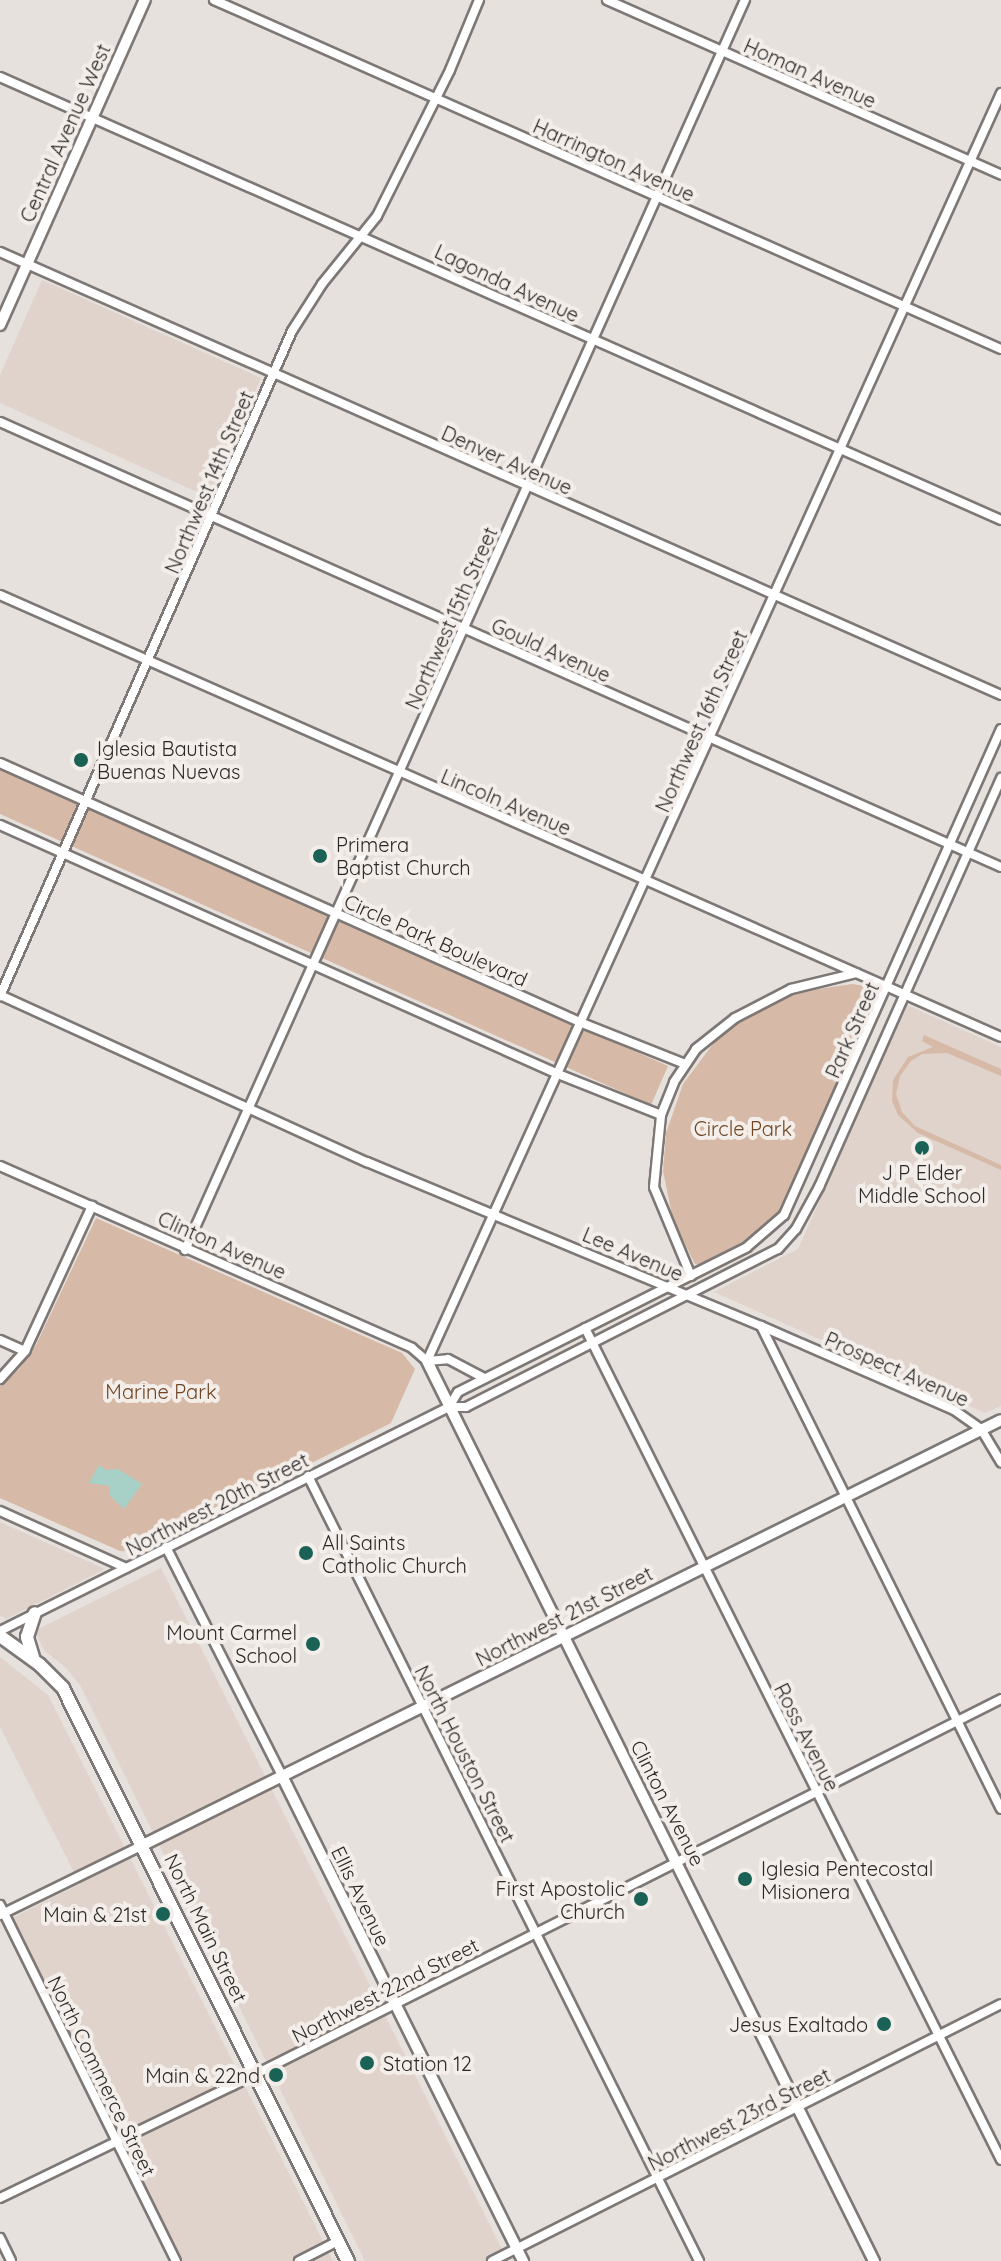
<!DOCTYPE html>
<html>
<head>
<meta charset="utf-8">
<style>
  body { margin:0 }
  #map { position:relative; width:1001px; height:2261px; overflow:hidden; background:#e7e1dd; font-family:Quicksand,sans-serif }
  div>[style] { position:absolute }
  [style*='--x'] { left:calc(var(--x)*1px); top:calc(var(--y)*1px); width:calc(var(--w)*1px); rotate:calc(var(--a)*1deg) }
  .built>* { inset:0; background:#dfd3cb }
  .green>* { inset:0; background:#d6b9a6 }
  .water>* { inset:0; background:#a7d1c7 }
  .roads { filter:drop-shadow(2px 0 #7d7875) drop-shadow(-2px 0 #7d7875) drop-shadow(0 2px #7d7875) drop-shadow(0 -2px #7d7875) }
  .minor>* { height:8px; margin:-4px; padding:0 4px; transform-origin:4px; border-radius:4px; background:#fff }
  .tertiary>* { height:10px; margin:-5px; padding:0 5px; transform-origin:5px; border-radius:5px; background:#fff }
  .primary>* { height:12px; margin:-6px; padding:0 6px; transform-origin:6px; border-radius:6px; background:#fff }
  .dots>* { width:22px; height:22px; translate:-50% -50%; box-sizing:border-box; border:4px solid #f4eeea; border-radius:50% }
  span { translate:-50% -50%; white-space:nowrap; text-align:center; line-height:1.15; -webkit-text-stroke:8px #f4eeea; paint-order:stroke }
  .street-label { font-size:20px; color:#2b2928 }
  .poi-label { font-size:20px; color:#2b2928 }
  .left { translate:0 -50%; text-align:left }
  .right { translate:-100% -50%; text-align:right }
  .park-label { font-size:20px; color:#704523 }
</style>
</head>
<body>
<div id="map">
  <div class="built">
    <div style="clip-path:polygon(42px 280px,261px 378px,208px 497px,0 403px,0 375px)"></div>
    <div style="clip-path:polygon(907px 1005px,1001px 1047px,1001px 1406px,985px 1413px,714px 1292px,798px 1249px)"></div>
    <div style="clip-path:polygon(0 1522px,105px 1569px,6px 1619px,0 1615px)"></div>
    <div style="clip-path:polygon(161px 1568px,508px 2261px,365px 2261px,80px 1685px,66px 1668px,45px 1651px,34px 1631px)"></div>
    <div style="clip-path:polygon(0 1657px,48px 1695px,333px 2261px,182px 2261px,12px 1918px,80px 1884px,0 1727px)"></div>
  </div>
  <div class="green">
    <div style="clip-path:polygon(0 769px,668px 1066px,651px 1105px,0 814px)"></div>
    <div style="clip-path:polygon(852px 984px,877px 988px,881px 992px,780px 1214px,752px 1240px,702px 1265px,695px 1264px,673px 1220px,663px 1171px,666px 1133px,683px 1084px,716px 1040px,752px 1012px,798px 992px)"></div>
    <div style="clip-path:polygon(924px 1035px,1001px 1069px,1001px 1076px,947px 1053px,922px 1054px,911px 1061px,900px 1076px,896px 1094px,902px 1112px,915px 1126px,1001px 1165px,1001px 1170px,918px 1133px,898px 1115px,892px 1101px,893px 1080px,908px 1057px,933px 1047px,922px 1041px)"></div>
    <div style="clip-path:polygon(96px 1218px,402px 1353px,415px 1369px,391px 1423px,135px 1552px,120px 1551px,0 1498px,0 1386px,19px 1369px,36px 1345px)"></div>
  </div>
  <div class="water">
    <div style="clip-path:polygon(99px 1465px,106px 1470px,118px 1469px,142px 1484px,124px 1509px,109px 1495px,110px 1486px,89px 1483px)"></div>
  </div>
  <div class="roads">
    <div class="minor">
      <div style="--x:214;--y:0;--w:861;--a:23.92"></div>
      <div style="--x:607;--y:0;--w:431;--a:23.9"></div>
      <div style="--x:0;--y:77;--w:1095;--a:23.87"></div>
      <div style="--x:0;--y:252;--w:1095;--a:23.87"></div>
      <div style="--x:0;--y:422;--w:1095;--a:23.97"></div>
      <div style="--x:0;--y:595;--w:1094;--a:23.82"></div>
      <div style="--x:0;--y:763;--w:637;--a:24.07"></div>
      <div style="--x:582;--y:1023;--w:111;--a:21.7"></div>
      <div style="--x:0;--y:825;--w:611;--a:24.05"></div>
      <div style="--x:558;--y:1074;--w:111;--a:21.7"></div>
      <div style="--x:0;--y:995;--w:403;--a:24.5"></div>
      <div style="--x:367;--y:1162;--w:427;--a:22.6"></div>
      <div style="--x:761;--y:1326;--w:539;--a:63.58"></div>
      <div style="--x:0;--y:996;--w:726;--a:-66.29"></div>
      <div style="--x:292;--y:331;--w:56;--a:-57.4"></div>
      <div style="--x:322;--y:284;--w:87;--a:-51"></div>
      <div style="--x:377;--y:216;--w:163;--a:-63.4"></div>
      <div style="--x:450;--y:70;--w:76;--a:-67.5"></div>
      <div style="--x:0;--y:1166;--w:450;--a:23.8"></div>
      <div style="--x:412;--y:1348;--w:20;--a:41"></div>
      <div style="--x:185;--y:1250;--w:1370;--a:-65.87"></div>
      <div style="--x:691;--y:1276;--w:96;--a:-112.6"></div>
      <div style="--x:654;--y:1187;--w:72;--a:-84.4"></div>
      <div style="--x:661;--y:1115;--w:35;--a:-68"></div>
      <div style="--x:674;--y:1082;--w:40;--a:-56"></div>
      <div style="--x:696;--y:1049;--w:50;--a:-38.5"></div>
      <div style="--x:735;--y:1018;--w:63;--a:-27.4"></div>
      <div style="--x:791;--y:989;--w:67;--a:-13.8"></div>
      <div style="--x:761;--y:1326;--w:210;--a:23.5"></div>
      <div style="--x:954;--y:1410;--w:33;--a:35"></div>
      <div style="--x:981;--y:1429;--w:39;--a:59"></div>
      <div style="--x:585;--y:1328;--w:930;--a:63.43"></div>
      <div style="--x:0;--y:1340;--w:27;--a:24"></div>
      <div style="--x:427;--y:1361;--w:1392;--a:-65.64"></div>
      <div style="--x:427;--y:1361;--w:21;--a:-5"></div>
      <div style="--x:448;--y:1359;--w:41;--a:27.8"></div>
      <div style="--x:0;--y:1379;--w:38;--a:-48"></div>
      <div style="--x:25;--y:1351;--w:160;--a:-65.2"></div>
      <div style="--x:449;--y:1407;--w:17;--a:-59"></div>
      <div style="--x:458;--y:1392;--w:323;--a:-26.6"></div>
      <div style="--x:747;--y:1247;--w:49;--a:-40.9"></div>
      <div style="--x:784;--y:1215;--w:532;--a:-65.94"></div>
      <div style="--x:308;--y:1476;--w:877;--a:63.52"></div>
      <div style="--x:0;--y:1511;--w:138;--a:24.3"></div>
      <div style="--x:166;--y:1547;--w:257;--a:63.1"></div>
      <div style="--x:0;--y:1631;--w:502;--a:-26.51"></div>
      <div style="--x:449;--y:1407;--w:17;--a:0"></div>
      <div style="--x:466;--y:1407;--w:350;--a:-26.9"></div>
      <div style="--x:778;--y:1249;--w:27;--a:-48"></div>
      <div style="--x:796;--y:1229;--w:48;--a:-61.3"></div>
      <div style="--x:819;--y:1187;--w:448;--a:-66"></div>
      <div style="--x:0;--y:1905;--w:397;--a:63.7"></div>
      <div style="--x:0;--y:1915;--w:159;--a:-26.1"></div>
      <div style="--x:0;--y:2198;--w:258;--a:-25.8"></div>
      <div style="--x:232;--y:2086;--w:861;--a:-26.71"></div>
      <div style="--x:0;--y:2238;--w:25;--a:64"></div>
      <div style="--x:299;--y:2261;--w:44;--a:-27.1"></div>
      <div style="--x:492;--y:2261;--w:570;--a:-26.79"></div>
    </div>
    <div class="tertiary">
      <div style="--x:0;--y:325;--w:356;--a:-66"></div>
      <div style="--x:427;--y:1361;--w:1005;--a:63.59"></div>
      <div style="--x:282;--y:1776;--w:542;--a:63.58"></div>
      <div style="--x:143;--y:1845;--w:957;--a:-26.35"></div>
    </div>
    <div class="primary">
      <div style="--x:0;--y:1636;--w:49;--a:35.9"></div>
      <div style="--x:40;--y:1665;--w:33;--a:45"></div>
      <div style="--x:63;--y:1688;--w:640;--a:63.56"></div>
      <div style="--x:33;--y:1657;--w:21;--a:-107"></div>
      <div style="--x:27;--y:1637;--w:25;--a:-72"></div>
    </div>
  </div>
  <div class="dots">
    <div style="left:81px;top:760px;background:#1b6256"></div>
    <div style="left:320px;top:856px;background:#1b6256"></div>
    <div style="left:922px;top:1148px;background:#1b6256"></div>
    <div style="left:306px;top:1553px;background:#1b6256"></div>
    <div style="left:313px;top:1644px;background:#1b6256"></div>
    <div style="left:745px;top:1879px;background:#1b6256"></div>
    <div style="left:641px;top:1899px;background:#1b6256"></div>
    <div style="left:163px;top:1914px;background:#1b6256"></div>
    <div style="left:884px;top:2024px;background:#1b6256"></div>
    <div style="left:367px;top:2063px;background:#1b6256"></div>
    <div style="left:276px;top:2075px;background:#1b6256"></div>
  </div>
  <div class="street-label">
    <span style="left:810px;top:73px;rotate:24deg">Homan Avenue</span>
    <span style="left:65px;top:133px;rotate:-66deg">Central Avenue West</span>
    <span style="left:614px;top:160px;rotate:24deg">Harrington Avenue</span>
    <span style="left:507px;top:283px;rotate:25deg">Lagonda Avenue</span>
    <span style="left:507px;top:460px;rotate:24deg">Denver Avenue</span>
    <span style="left:209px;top:482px;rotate:-67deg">Northwest 14th Street</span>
    <span style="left:451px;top:618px;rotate:-66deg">Northwest 15th Street</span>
    <span style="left:551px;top:650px;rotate:24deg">Gould Avenue</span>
    <span style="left:701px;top:721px;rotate:-66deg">Northwest 16th Street</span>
    <span style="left:506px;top:802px;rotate:23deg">Lincoln Avenue</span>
    <span style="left:436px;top:940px;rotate:24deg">Circle Park Boulevard</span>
    <span style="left:852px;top:1030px;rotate:-66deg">Park Street</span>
    <span style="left:222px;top:1245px;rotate:24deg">Clinton Avenue</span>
    <span style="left:633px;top:1254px;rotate:23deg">Lee Avenue</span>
    <span style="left:897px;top:1369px;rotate:24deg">Prospect Avenue</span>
    <span style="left:217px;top:1504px;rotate:-27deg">Northwest 20th Street</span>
    <span style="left:564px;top:1616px;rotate:-27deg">Northwest 21st Street</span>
    <span style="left:807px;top:1737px;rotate:63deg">Ross Avenue</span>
    <span style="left:465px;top:1754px;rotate:63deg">North Houston Street</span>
    <span style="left:668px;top:1803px;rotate:63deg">Clinton Avenue</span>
    <span style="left:361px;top:1896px;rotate:64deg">Ellis Avenue</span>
    <span style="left:206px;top:1928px;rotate:64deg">North Main Street</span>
    <span style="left:385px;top:1990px;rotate:-27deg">Northwest 22nd Street</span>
    <span style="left:102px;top:2076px;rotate:64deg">North Commerce Street</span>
    <span style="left:739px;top:2119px;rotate:-27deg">Northwest 23rd Street</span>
  </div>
  <div class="poi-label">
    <span class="left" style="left:97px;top:760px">Iglesia Bautista<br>Buenas Nuevas</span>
    <span class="left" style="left:336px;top:856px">Primera<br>Baptist Church</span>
    <span style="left:922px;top:1184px">J P Elder<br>Middle School</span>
    <span class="left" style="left:322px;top:1554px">All Saints<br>Catholic Church</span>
    <span class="right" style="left:297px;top:1644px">Mount Carmel<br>School</span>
    <span class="left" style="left:761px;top:1880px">Iglesia Pentecostal<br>Misionera</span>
    <span class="right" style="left:625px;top:1900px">First Apostolic<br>Church</span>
    <span class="right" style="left:147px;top:1914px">Main &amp; 21st</span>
    <span class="right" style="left:868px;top:2024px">Jesus Exaltado</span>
    <span class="left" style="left:383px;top:2063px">Station 12</span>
    <span class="right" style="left:260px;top:2075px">Main &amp; 22nd</span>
  </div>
  <div class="park-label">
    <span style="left:743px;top:1128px">Circle Park</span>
    <span style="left:161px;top:1391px">Marine Park</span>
  </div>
</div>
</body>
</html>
